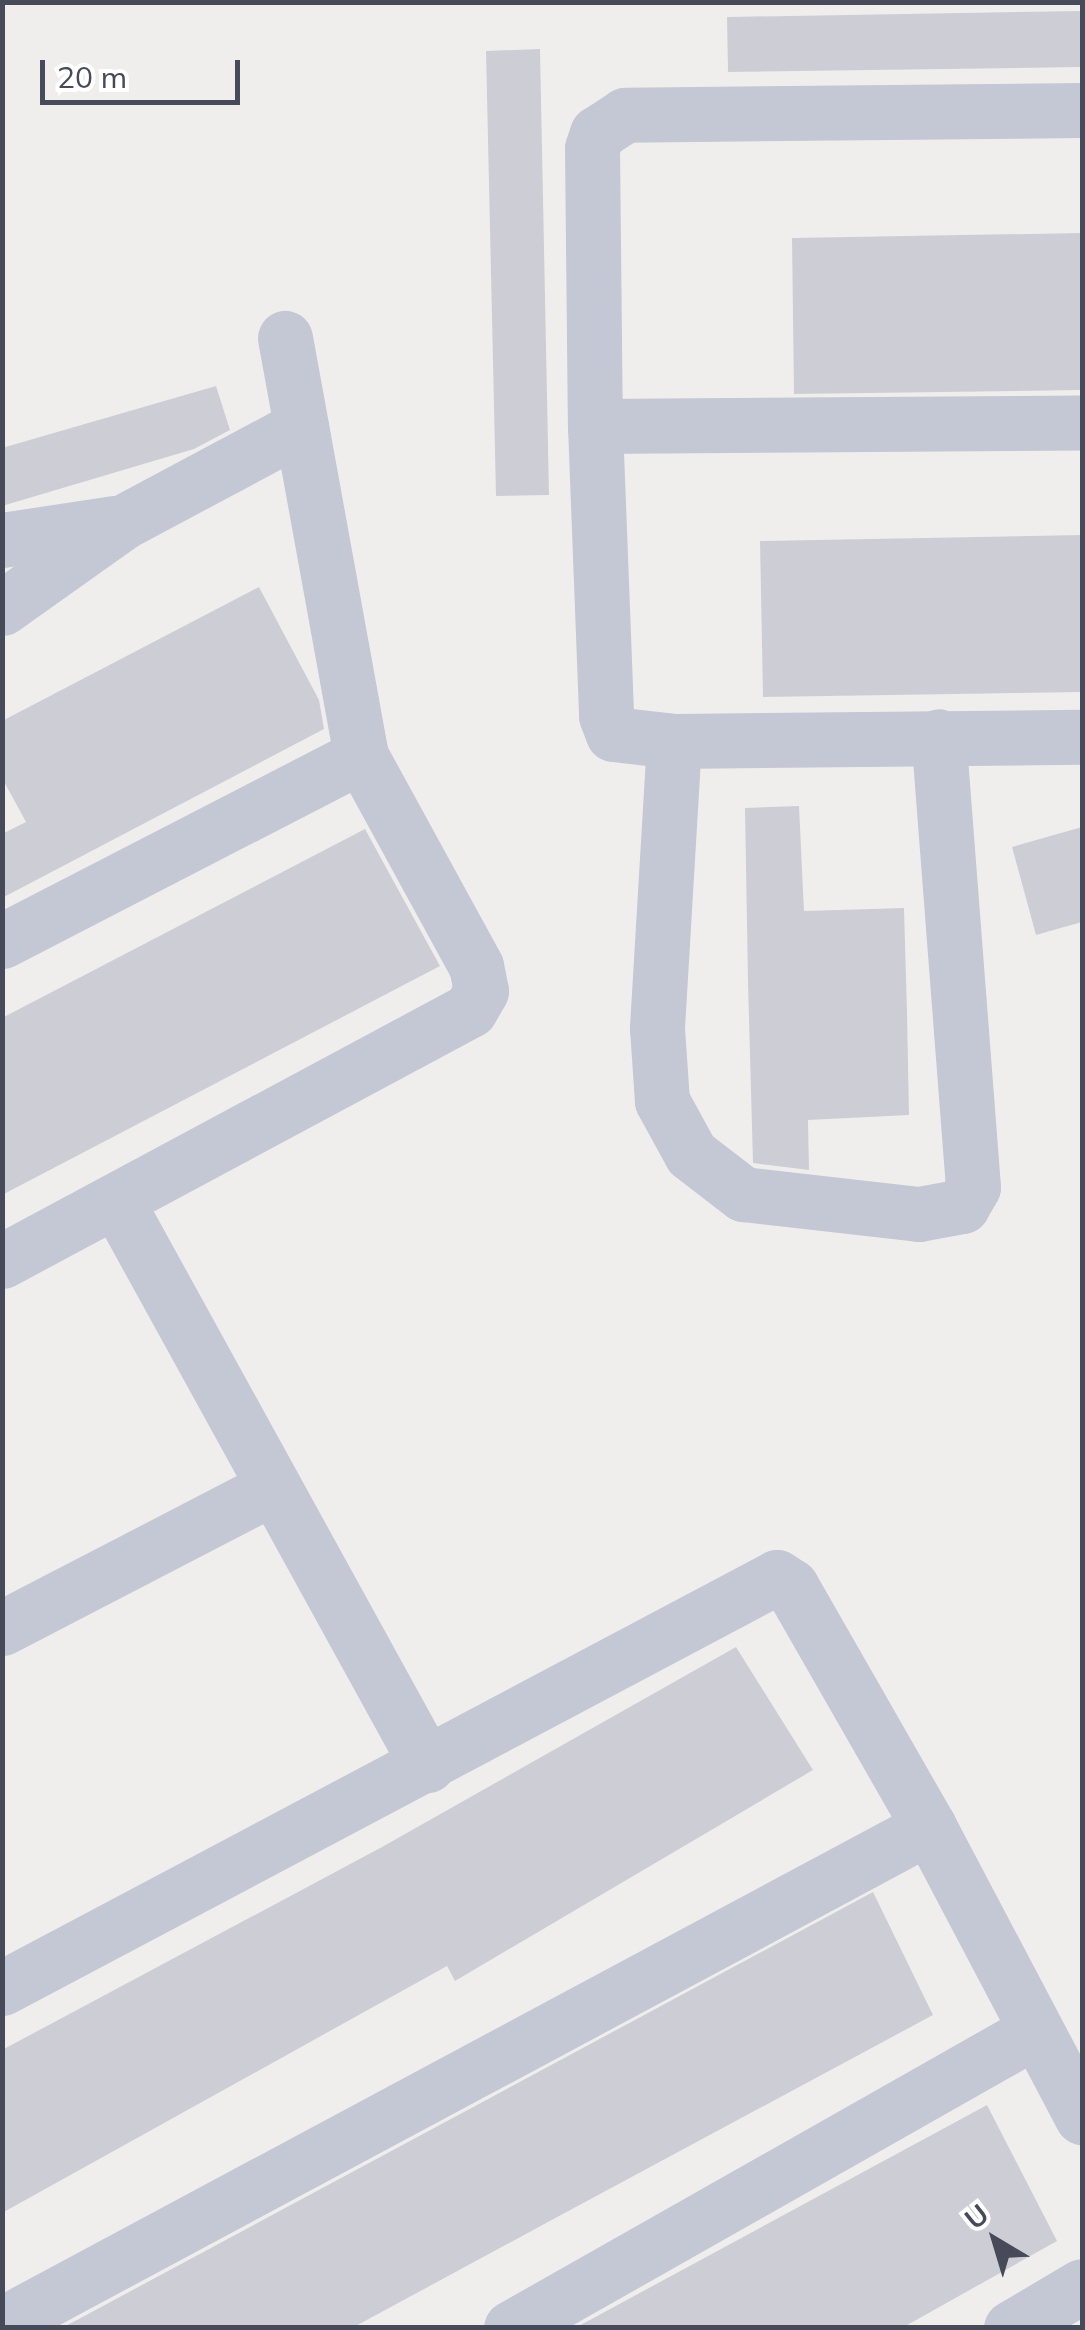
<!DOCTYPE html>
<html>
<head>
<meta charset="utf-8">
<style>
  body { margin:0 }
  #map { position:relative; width:1085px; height:2330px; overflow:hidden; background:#f0eeed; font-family:Mulish,sans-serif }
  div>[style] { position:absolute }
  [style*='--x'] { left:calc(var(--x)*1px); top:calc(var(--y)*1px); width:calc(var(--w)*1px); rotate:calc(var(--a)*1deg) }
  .building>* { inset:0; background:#cdced5 }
  .minor>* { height:55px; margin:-27.5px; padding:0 27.5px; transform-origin:27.5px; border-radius:27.5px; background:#c4c7d4 }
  span { translate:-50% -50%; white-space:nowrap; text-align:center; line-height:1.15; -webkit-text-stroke:10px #fff; paint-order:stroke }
  .frame { position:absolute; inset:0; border:5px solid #464a59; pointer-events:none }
  .north { position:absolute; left:945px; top:2190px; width:100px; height:100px; -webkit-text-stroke:8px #fff; paint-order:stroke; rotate:322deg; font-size:28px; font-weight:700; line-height:40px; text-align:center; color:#464a59 }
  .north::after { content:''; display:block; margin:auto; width:35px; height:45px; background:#464a59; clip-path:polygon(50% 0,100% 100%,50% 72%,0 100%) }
  .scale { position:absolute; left:40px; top:60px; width:200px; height:45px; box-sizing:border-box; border:5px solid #464a59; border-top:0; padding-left:12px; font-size:30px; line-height:35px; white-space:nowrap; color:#464a59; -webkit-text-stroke:8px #fff; paint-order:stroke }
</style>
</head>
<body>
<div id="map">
  <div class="building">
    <div style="clip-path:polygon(1082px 11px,1082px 67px,728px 72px,727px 17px)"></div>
    <div style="clip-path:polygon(540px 49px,549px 495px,496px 496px,486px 51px)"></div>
    <div style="clip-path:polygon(1082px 233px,1082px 390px,794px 394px,792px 238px)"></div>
    <div style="clip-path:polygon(216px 386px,230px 430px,194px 449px,2px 506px,2px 448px)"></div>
    <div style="clip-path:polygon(1082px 535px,1082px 692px,763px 697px,760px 541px)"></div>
    <div style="clip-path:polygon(259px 587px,319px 700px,324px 729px,2px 898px,2px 834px,26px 822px,2px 778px,2px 721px)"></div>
    <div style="clip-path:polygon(799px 806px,804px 911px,904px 908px,907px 1013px,909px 1115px,808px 1120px,809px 1170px,753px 1163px,748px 983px,745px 808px)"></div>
    <div style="clip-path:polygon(1082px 827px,1082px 922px,1036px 935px,1012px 847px)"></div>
    <div style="clip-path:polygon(365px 829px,440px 966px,2px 1195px,2px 1018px)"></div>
    <div style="clip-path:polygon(736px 1647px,813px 1770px,455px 1981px,447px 1966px,2px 2213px,2px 2050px,382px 1847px)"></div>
    <div style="clip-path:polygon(873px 1892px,933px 2015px,548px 2222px,352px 2328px,62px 2328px)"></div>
    <div style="clip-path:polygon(987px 2105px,1057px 2241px,902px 2328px,575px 2328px)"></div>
  </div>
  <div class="minor">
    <div style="--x:1082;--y:110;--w:457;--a:179.4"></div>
    <div style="--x:625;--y:115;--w:33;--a:147"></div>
    <div style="--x:597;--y:133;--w:16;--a:108"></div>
    <div style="--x:592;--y:148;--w:278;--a:89.4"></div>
    <div style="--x:595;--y:426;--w:290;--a:87.8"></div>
    <div style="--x:606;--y:716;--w:19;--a:69"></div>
    <div style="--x:613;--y:734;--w:61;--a:6.5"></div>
    <div style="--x:674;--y:741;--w:408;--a:-0.6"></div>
    <div style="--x:595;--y:426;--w:487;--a:-0.4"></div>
    <div style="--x:2;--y:540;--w:114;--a:-8.6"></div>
    <div style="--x:2;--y:608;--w:148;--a:-35.4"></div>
    <div style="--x:123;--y:522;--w:202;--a:-28.1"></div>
    <div style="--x:674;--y:741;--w:288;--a:93.4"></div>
    <div style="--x:657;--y:1028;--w:73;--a:86.1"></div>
    <div style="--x:662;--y:1101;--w:60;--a:61.3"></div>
    <div style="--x:691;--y:1154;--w:66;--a:37.6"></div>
    <div style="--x:743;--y:1194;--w:177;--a:6.5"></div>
    <div style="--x:919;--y:1214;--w:44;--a:-10.5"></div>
    <div style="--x:962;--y:1206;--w:22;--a:-60"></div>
    <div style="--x:973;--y:1187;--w:452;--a:-94.4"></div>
    <div style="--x:2;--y:941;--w:404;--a:-27.3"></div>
    <div style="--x:117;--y:1202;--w:643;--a:61.16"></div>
    <div style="--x:2;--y:1261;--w:531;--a:-28.21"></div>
    <div style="--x:470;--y:1010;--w:22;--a:-60"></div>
    <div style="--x:481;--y:991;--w:25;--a:-101"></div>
    <div style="--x:476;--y:966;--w:239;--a:-118.7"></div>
    <div style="--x:361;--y:756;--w:425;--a:-100.3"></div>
    <div style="--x:2;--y:1628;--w:306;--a:-27.4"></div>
    <div style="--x:2;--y:1988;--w:877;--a:-27.94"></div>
    <div style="--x:777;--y:1577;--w:17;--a:33"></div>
    <div style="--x:791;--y:1586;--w:278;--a:60.2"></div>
    <div style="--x:929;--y:1827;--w:328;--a:62.2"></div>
    <div style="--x:2;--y:2324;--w:1052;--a:-28.2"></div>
    <div style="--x:511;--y:2328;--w:602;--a:-29.54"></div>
    <div style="--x:1011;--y:2328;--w:82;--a:-30.6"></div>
  </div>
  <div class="frame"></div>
  <div class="north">U</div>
  <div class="scale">20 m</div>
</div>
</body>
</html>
